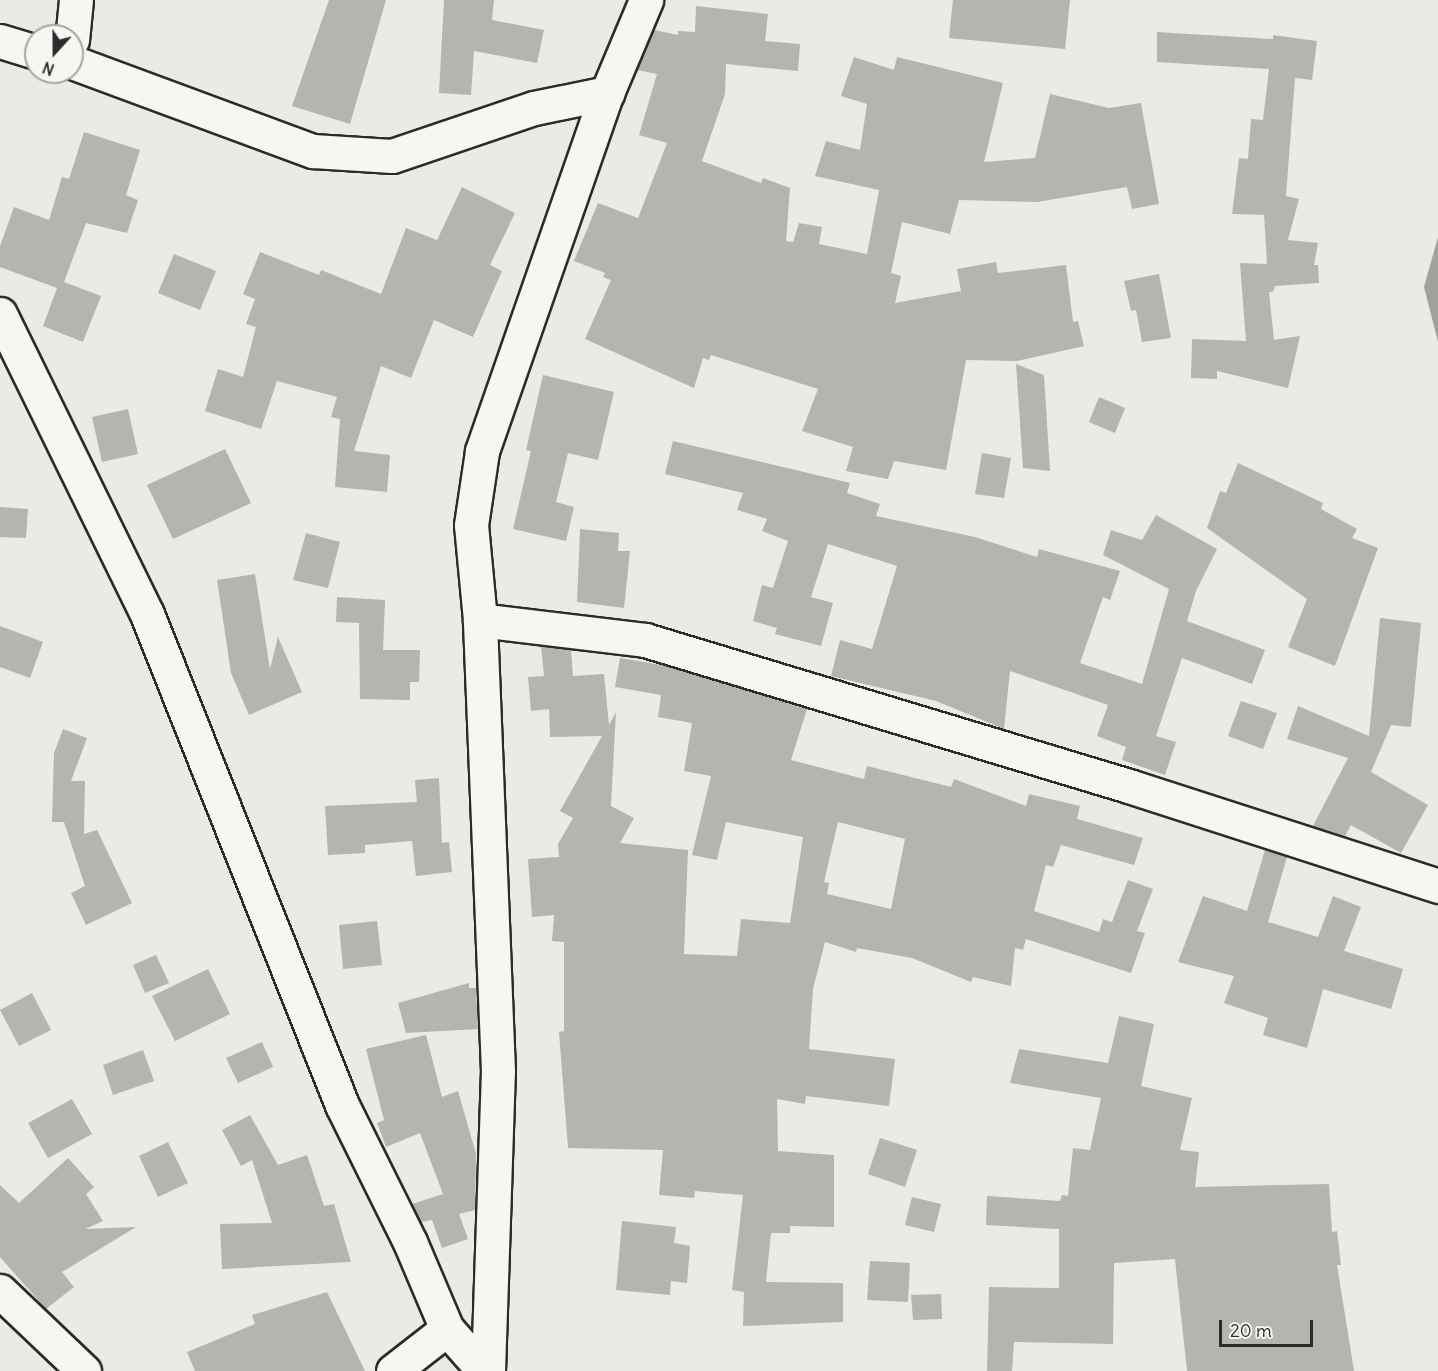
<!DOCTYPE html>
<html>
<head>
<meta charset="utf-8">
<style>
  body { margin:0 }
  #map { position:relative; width:1438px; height:1371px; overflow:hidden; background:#eaeae6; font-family:Delius,sans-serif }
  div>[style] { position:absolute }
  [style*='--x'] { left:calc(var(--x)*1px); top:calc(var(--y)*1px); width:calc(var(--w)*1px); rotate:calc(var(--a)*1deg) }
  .water>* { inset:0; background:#a1a19e }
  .building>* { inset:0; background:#b4b4b1 }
  .roads { filter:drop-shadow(2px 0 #2b2b2b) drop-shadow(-2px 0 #2b2b2b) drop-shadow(0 2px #2b2b2b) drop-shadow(0 -2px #2b2b2b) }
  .street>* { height:33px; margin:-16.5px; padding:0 16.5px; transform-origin:16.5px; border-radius:16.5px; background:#f6f6f2 }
  .secondary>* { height:33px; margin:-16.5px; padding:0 16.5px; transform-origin:16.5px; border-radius:16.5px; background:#f6f6f2 }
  span { translate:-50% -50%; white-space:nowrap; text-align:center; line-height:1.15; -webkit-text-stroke:4.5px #f6f6f2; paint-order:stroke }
  .north { position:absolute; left:24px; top:24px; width:60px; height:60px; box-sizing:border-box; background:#f6f6f2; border:2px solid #a5a5a2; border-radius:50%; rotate:201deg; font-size:16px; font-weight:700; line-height:24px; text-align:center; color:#2b2b2b }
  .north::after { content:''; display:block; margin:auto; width:21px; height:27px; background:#2b2b2b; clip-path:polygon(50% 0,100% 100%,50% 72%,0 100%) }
  .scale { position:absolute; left:1219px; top:1320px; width:94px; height:27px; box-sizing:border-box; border:3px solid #2b2b2b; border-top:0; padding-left:8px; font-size:18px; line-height:21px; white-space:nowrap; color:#2b2b2b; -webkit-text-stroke:4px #f6f6f2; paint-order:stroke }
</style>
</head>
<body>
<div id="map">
  <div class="water">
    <div style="clip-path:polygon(1438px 237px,1438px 342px,1424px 287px)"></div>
  </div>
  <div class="building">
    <div style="clip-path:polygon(329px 0,386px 0,350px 124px,292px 106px)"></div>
    <div style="clip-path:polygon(444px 0,494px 0,492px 20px,544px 30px,537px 63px,474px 51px,471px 95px,439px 93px)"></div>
    <div style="clip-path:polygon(953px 0,1070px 0,1065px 49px,949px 38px)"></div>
    <div style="clip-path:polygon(696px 6px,768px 14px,765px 41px,800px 44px,798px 71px,726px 64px,725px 94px,702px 161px,761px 183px,763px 178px,790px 188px,786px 241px,793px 242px,799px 223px,822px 227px,819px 244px,867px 254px,879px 190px,815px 176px,826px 141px,860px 150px,867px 104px,841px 96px,854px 57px,894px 70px,897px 57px,1003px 83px,984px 162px,1035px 158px,1050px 94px,1109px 108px,1141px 103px,1159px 204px,1132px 209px,1127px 187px,1037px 202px,959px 200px,950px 234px,902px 222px,891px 273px,901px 276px,895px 303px,961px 291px,957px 269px,996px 262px,998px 273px,1066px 265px,1073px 322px,1078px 321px,1084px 346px,1017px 361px,966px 360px,946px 470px,894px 461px,888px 479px,846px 471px,853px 447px,802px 431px,818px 389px,711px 355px,709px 360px,703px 358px,694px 388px,585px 339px,611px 280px,603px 277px,605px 273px,574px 261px,598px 203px,638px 218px,667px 143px,639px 135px,657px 74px,637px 70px,654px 30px,678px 35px,678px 31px,695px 32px)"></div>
    <div style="clip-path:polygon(1157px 32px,1273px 39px,1273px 35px,1317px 41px,1312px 80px,1295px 78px,1286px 196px,1299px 199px,1288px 240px,1318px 243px,1314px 265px,1318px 265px,1319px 283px,1275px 286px,1273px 292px,1269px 292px,1274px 340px,1300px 336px,1288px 388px,1217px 371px,1217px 379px,1191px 378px,1192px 339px,1246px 341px,1240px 263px,1267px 264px,1264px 215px,1232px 214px,1239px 158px,1248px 159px,1251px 119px,1263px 120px,1269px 69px,1157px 62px)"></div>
    <div style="clip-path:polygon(84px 132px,140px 150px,126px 195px,138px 200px,127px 233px,86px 223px,64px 282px,101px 296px,83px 342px,43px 326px,57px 288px,0 267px,0 246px,14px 207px,49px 220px,62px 177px,69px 179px)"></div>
    <div style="clip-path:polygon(462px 187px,515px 213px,490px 265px,502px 271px,473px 337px,434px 320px,411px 378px,381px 366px,354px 451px,390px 455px,387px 492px,335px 487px,340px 419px,331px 417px,337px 397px,277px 381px,261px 429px,205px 411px,218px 369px,243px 377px,256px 327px,246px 324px,255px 299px,243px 294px,260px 252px,319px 275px,321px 270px,381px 294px,406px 228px,437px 240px)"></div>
    <div style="clip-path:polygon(174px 254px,216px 271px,200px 310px,158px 293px)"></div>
    <div style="clip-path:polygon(1159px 274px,1171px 338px,1142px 342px,1136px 310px,1131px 311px,1124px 281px)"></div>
    <div style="clip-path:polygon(1016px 364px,1044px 375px,1050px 471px,1023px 468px)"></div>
    <div style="clip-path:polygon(543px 375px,614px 392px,598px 460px,568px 453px,556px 502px,574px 507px,566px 541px,513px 529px,531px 451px,526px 450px)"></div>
    <div style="clip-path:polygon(1099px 397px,1125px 408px,1115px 433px,1089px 422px)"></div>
    <div style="clip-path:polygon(128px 409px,138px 454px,102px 462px,92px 417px)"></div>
    <div style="clip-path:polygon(673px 441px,850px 483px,847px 493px,880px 504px,876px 516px,975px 537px,1037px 557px,1039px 549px,1120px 571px,1110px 600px,1103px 597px,1080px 663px,1142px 684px,1169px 589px,1103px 555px,1111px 530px,1142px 540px,1156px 515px,1217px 549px,1196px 591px,1187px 621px,1265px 650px,1252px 684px,1182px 658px,1156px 736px,1176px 742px,1165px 775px,1122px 760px,1126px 747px,1097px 736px,1108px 705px,1010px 671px,1004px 729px,936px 701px,831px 676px,840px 640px,872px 649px,897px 566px,828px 544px,811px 597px,833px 603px,821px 646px,775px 634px,777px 628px,753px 621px,762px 585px,773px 588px,788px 541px,762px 531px,767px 519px,737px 510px,743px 493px,665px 474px)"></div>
    <div style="clip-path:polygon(225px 449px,251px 503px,173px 539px,147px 485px)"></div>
    <div style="clip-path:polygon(982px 453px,1011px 458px,1004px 498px,975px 494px)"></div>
    <div style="clip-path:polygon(1238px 463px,1323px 503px,1321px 509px,1357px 529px,1352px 538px,1378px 548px,1335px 666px,1288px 647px,1307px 599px,1207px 528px,1220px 491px,1226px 493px)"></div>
    <div style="clip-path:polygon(0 507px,28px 509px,26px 538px,0 537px)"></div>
    <div style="clip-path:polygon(580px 529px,619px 533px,618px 551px,630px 551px,624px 608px,577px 602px)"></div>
    <div style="clip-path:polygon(306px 533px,340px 542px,328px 588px,293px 580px)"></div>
    <div style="clip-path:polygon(255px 574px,270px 669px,278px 637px,302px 692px,249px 715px,231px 673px,217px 580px)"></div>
    <div style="clip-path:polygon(337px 597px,385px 600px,383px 650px,420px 650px,419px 682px,410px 682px,410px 700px,360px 699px,359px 623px,336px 622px)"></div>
    <div style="clip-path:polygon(1380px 618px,1421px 623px,1411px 727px,1391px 725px,1371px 772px,1428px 805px,1401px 853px,1351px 825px,1345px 836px,1313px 826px,1348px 758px,1287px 739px,1298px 706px,1369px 736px)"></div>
    <div style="clip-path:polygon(0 626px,43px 642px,30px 678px,0 667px)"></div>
    <div style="clip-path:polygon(evenodd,541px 646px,571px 650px,573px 676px,604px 674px,609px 725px,616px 712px,611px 806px,634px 818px,620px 843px,688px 850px,684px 954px,737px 956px,741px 919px,790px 923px,803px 837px,726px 822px,717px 860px,692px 855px,711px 776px,684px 771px,692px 723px,658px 717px,661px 695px,615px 687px,620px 658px,667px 666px,807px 709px,791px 760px,864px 779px,867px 766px,951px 787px,954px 779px,1026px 806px,1029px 794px,1080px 806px,1077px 819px,1143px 838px,1134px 865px,1061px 845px,1053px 867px,1046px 865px,1034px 911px,1099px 932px,1103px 919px,1112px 922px,1128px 880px,1153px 889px,1137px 931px,1145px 933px,1131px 973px,1026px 939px,1023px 950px,1015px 948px,1011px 986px,973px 977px,971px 982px,912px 958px,857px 948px,856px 952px,825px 942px,813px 989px,809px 1049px,895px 1059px,889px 1106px,806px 1096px,805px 1104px,777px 1099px,778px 1151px,834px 1155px,834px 1227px,790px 1226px,790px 1233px,771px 1233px,766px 1282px,843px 1283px,843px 1322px,743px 1326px,744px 1292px,732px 1290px,743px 1195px,695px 1191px,694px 1198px,659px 1195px,663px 1150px,568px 1148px,559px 1032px,564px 1031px,564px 942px,552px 941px,554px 915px,532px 917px,528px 859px,559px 857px,558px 844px,573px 818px,560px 811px,602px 736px,550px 737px,549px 709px,531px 711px,528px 677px,544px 676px,541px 646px,838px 822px,905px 839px,891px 909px,827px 894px,829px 883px,824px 882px,838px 822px)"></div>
    <div style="clip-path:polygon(1241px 701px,1277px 713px,1263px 749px,1228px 736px)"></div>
    <div style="clip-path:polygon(63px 729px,87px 738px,71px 781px,85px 781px,84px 834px,97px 830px,132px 903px,86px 925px,71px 893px,85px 886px,64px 822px,52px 822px,54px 753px)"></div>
    <div style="clip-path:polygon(439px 778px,442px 843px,449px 842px,452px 872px,416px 876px,412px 841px,365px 845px,365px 853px,328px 855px,325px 806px,417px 802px,415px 780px)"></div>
    <div style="clip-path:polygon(1265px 850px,1287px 857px,1268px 922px,1318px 937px,1333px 896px,1361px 907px,1344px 951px,1403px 969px,1391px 1009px,1323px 989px,1307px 1048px,1263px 1035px,1268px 1018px,1224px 1003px,1234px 976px,1178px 962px,1203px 896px,1247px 911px)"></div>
    <div style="clip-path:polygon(377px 921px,382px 965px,343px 969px,339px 925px)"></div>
    <div style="clip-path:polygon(156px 955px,169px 983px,145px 993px,133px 965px)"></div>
    <div style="clip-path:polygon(208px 969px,230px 1014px,175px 1041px,152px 996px)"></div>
    <div style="clip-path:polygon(469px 983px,469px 988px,476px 988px,478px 1029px,406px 1033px,398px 1003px)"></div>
    <div style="clip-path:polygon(32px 993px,51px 1030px,19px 1046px,0 1010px)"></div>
    <div style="clip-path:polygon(1119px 1016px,1154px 1024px,1141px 1086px,1192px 1098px,1180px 1150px,1199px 1152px,1195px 1187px,1329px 1184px,1332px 1232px,1337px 1231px,1341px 1265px,1337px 1265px,1354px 1371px,1187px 1371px,1175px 1259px,1114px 1263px,1113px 1344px,1014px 1342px,1012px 1371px,987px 1371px,989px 1287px,1059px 1288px,1059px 1229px,986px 1225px,987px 1196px,1060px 1201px,1062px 1195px,1068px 1196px,1073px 1148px,1090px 1150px,1101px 1098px,1010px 1083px,1019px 1049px,1108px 1063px)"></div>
    <div style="clip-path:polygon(426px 1035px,442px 1097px,458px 1091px,476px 1154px,475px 1210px,459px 1214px,468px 1239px,442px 1248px,432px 1220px,421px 1222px,412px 1204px,443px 1194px,420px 1133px,386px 1147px,377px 1123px,384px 1120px,366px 1049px)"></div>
    <div style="clip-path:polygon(262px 1042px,273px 1067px,238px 1083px,226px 1058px)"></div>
    <div style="clip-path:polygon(143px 1050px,154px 1081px,113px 1095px,103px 1065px)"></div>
    <div style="clip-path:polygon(72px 1099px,92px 1134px,48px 1158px,28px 1123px)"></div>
    <div style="clip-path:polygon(250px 1115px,278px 1165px,307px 1155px,324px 1206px,334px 1204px,351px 1262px,222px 1269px,220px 1224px,272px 1223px,252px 1160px,241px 1166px,222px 1130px)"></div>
    <div style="clip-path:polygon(880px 1138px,917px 1150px,905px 1187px,868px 1174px)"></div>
    <div style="clip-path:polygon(168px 1142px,188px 1183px,158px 1197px,139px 1156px)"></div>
    <div style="clip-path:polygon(68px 1158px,94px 1187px,86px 1194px,103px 1221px,85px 1229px,136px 1227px,62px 1272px,74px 1287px,46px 1309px,0 1257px,0 1185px,19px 1203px)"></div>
    <div style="clip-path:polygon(912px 1197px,941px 1204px,934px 1232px,905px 1225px)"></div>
    <div style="clip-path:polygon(622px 1221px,676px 1227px,674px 1243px,690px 1246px,687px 1283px,671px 1281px,670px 1295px,616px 1290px)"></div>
    <div style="clip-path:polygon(870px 1261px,910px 1263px,908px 1302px,867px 1300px)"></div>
    <div style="clip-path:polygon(327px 1292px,365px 1371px,195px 1371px,187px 1352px,255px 1324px,252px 1315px)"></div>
    <div style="clip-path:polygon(941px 1294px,942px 1319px,913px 1320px,911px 1295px)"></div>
  </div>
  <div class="roads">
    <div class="street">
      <div style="--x:72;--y:40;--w:40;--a:-84.3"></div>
      <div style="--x:0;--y:41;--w:38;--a:17"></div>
      <div style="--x:72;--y:62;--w:257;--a:20.3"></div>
      <div style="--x:313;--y:151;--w:79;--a:3.6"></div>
      <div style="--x:392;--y:156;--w:150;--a:-18.7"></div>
      <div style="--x:534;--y:108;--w:75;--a:-11.6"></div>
      <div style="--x:0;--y:314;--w:334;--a:63.9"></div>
      <div style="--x:147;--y:614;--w:528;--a:68.34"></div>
      <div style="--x:342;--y:1105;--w:153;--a:63.6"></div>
      <div style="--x:410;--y:1242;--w:95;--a:67"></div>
      <div style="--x:447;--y:1329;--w:56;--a:48.6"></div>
      <div style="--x:480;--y:620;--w:166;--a:6.9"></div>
      <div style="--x:645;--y:640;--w:506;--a:16.79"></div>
      <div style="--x:1129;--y:786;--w:325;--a:17.9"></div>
      <div style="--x:0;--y:1291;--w:116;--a:43.6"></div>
      <div style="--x:393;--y:1371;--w:68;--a:-37.9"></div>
    </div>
    <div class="secondary">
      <div style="--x:488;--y:1371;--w:300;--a:-88.1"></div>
      <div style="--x:498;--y:1071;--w:451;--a:-92.3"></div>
      <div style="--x:480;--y:620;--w:95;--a:-95.4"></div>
      <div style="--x:471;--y:525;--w:75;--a:-81.5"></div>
      <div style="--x:482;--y:451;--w:379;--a:-70.8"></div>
      <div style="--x:607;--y:93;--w:101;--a:-67.2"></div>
    </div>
  </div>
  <div class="north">N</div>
  <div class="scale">20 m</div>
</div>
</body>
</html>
